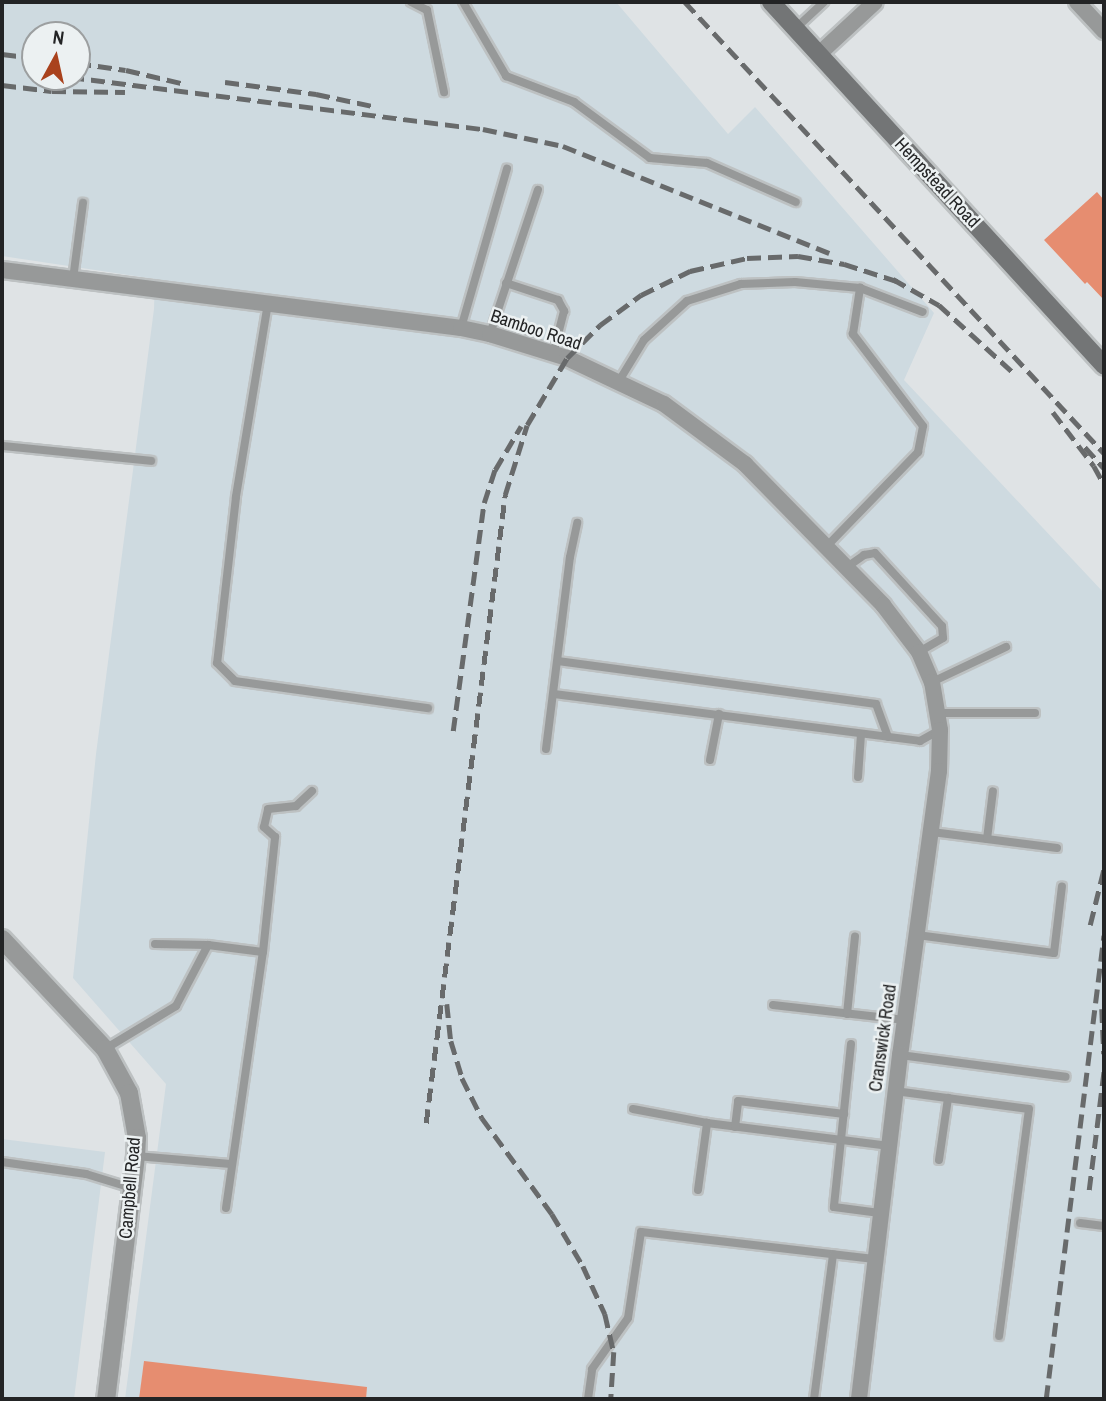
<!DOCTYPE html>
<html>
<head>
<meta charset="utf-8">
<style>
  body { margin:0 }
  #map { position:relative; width:1106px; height:1401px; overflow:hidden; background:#dfe3e5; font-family:"Archivo Narrow",sans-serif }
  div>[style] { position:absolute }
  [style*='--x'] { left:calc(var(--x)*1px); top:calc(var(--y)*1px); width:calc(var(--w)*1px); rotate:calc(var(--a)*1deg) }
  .built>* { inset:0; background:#cedae0 }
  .building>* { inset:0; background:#e68d70 }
  .roads { filter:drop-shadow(2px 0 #bdc1c2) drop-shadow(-2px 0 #bdc1c2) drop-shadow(0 2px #bdc1c2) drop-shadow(0 -2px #bdc1c2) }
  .service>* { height:8px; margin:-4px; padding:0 4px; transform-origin:4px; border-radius:4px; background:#979999 }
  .minor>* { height:16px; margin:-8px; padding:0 8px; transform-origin:8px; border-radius:8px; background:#979999 }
  .tertiary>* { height:18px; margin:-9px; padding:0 9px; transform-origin:9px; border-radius:9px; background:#979999 }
  .secondary>* { height:18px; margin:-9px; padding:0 9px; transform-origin:9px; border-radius:9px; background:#737576 }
  .rail>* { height:4.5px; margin-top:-2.25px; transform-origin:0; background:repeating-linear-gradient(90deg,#686a6b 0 14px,transparent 0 21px) }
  span { translate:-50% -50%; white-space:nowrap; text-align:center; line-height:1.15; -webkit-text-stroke:5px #ecf1f2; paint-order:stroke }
  .street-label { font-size:18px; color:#232425 }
  .frame { position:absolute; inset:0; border:4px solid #232425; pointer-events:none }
  .north { position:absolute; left:21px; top:21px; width:70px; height:70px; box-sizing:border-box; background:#ecf1f2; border:2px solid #9c9fa0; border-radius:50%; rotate:8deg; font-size:19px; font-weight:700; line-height:28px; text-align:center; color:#232425 }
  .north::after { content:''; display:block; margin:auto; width:24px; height:32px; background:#a9421d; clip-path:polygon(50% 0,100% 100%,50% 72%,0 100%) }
</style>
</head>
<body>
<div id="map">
  <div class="built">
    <div style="clip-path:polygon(evenodd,2px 2px,616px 2px,728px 134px,755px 107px,934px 313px,904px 380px,1104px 593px,1104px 1399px,125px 1399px,166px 1084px,73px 978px,96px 754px,154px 309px,155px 279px,2px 256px,2px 2px,35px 35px,77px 35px,77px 77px,35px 77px,35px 35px)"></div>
    <div style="clip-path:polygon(2px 1139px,105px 1152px,74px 1399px,2px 1399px)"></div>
  </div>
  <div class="building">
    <div style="clip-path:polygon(1097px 192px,1104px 200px,1104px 300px,1087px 282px,1085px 284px,1044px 240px)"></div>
    <div style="clip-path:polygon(144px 1361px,367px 1387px,366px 1399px,139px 1399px)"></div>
  </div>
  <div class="roads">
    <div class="service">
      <div style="--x:411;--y:2;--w:18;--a:27"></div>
      <div style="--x:427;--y:10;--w:84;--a:78.3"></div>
      <div style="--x:463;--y:2;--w:86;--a:59.8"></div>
      <div style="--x:506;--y:76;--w:73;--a:20.9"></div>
      <div style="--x:574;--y:102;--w:94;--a:36.4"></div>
      <div style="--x:650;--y:158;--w:57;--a:5"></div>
      <div style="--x:707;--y:163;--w:97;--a:23.7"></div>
      <div style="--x:795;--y:29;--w:40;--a:-43"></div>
      <div style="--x:73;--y:279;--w:77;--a:-82.5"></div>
      <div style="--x:506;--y:283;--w:55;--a:18.1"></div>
      <div style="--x:558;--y:300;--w:13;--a:61"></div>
      <div style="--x:564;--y:311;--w:44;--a:104.3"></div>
      <div style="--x:268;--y:303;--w:197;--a:99.4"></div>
      <div style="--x:236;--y:497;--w:167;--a:96.5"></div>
      <div style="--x:217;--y:663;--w:25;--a:45"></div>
      <div style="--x:235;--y:681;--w:195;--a:8"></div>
      <div style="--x:461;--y:328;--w:166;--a:-73.9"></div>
      <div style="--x:490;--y:334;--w:152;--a:-71.6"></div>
      <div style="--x:619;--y:381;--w:48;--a:-58.6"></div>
      <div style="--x:644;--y:340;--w:58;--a:-42.2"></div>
      <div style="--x:687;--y:301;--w:57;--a:-17.5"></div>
      <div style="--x:741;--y:284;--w:54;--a:-2.1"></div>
      <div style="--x:795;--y:282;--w:65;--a:5.3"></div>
      <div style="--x:860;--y:288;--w:67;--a:20.9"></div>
      <div style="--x:2;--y:446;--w:150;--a:5.7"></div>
      <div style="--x:827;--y:546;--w:131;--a:-45.9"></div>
      <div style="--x:918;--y:452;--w:26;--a:-79"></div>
      <div style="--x:923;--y:426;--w:116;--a:-127.3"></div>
      <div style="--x:853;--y:334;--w:47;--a:-81.3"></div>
      <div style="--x:847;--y:567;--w:21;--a:-35"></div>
      <div style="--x:864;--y:555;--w:11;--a:-10"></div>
      <div style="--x:875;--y:553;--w:99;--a:47.5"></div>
      <div style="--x:942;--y:626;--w:12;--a:85"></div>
      <div style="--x:943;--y:638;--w:28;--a:150"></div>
      <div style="--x:558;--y:661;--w:321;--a:7.7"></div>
      <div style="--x:876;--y:704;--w:35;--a:70"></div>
      <div style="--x:932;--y:682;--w:82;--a:-25.3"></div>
      <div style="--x:554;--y:694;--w:369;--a:7.3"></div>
      <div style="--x:920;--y:741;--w:23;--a:-29"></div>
      <div style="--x:937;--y:713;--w:98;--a:0"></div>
      <div style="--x:546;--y:749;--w:193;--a:-82.9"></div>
      <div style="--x:570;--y:557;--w:35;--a:-78"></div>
      <div style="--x:710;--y:760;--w:47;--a:-78.9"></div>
      <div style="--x:858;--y:777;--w:43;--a:-86"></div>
      <div style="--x:932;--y:832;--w:126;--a:7.3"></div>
      <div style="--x:987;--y:839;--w:48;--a:-82.9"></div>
      <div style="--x:917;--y:935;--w:138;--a:7.5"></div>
      <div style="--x:1054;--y:953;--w:67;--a:-83.2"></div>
      <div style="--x:155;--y:944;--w:53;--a:1.1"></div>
      <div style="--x:208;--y:945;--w:55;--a:7.3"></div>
      <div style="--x:773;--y:1005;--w:133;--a:6.5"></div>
      <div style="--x:847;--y:1014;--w:78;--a:-84.1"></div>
      <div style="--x:851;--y:1044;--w:164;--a:96"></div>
      <div style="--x:834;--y:1207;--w:46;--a:7.4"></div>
      <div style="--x:105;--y:1049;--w:83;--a:-31.2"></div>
      <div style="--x:176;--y:1006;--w:69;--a:-62.3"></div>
      <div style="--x:900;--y:1055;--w:167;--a:7.5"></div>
      <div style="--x:895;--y:1091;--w:135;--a:7.7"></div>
      <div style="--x:1029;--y:1109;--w:229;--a:97.5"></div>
      <div style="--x:633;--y:1109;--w:75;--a:10.7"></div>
      <div style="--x:707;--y:1123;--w:182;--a:7.2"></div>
      <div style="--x:735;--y:1127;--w:26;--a:-83"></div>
      <div style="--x:738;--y:1101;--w:107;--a:7"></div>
      <div style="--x:136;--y:1156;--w:95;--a:4.8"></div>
      <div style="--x:939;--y:1160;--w:63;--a:-81.7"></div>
      <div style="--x:2;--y:1162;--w:85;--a:8.1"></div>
      <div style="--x:86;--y:1174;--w:48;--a:16.9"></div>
      <div style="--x:698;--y:1190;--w:68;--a:-82.3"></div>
      <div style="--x:226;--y:1208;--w:259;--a:-81.8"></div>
      <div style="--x:263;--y:952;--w:116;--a:-84"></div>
      <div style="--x:275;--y:837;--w:15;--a:-138"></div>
      <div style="--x:264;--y:827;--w:18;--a:-77"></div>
      <div style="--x:268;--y:809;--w:28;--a:-6"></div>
      <div style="--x:296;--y:806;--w:22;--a:-43"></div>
      <div style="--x:1080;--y:1223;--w:24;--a:7"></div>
      <div style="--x:588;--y:1399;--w:30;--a:-82"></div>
      <div style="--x:592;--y:1369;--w:62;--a:-54.8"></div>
      <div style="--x:628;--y:1318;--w:87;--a:-81.4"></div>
      <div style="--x:641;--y:1232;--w:235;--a:6.6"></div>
      <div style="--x:814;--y:1399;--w:146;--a:-82.5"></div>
    </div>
    <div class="minor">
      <div style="--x:1077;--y:2;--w:40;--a:47"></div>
      <div style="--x:819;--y:54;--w:76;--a:-42.9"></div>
      <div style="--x:2;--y:270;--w:463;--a:7.2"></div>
      <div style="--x:461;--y:328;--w:30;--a:12"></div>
      <div style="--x:490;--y:334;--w:81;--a:17.3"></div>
      <div style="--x:567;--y:358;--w:107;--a:25.4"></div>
      <div style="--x:664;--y:404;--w:101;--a:36.5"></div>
      <div style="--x:745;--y:464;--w:197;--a:45.6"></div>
      <div style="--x:883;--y:605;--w:59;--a:52.5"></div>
      <div style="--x:919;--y:652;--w:33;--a:67"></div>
      <div style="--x:932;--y:682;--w:49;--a:80.5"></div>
      <div style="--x:940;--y:730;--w:41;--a:91.4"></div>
      <div style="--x:939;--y:771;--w:287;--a:97.8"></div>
      <div style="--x:900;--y:1055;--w:346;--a:96.8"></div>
    </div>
    <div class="tertiary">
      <div style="--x:2;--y:939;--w:151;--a:46.9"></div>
      <div style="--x:105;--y:1049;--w:50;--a:61.4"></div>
      <div style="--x:129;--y:1093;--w:46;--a:79.9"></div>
      <div style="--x:137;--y:1138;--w:18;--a:93"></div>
      <div style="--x:136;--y:1156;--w:245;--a:97"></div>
    </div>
    <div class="secondary">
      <div style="--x:771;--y:2;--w:493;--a:47.5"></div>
    </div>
  </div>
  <div class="rail">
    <div style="--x:685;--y:2;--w:616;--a:47.11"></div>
    <div style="--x:2;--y:54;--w:33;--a:7"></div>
    <div style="--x:77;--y:63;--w:49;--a:8.1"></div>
    <div style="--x:126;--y:70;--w:57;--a:13.3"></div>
    <div style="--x:33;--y:73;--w:2;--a:0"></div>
    <div style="--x:70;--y:77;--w:416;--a:7.2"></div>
    <div style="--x:483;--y:129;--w:82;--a:12"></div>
    <div style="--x:563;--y:146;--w:292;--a:21.9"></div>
    <div style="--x:225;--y:82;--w:92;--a:7.5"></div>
    <div style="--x:316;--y:94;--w:62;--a:12"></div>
    <div style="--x:2;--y:85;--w:50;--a:6.8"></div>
    <div style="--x:52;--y:91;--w:73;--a:0.8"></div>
    <div style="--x:893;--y:279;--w:53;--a:29.5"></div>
    <div style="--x:939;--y:305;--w:104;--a:42.3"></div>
    <div style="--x:1053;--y:412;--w:68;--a:52.8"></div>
    <div style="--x:1094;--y:466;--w:21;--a:61"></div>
    <div style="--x:1085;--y:447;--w:28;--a:48"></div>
    <div style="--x:453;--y:731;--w:230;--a:-82.3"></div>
    <div style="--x:484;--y:503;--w:35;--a:-72"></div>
    <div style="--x:495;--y:470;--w:51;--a:-59.4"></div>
    <div style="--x:1090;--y:925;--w:59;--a:-76.2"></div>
    <div style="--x:447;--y:1004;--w:37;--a:84"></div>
    <div style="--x:451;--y:1041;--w:39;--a:73"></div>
    <div style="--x:462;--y:1078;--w:45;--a:63.4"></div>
    <div style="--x:482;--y:1118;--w:119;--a:53.9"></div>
    <div style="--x:552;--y:1214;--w:61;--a:59.2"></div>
    <div style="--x:583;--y:1266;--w:53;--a:65.4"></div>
    <div style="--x:605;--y:1314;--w:39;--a:77"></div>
    <div style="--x:614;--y:1352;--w:47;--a:93.7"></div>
    <div style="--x:1102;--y:1009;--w:45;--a:87.5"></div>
    <div style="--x:426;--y:1123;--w:633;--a:-82.83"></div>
    <div style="--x:505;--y:495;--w:73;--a:-72.6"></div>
    <div style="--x:527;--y:425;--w:78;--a:-59.2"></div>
    <div style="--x:567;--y:358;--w:47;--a:-45"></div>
    <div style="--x:600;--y:325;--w:51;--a:-36.2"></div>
    <div style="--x:641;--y:295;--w:55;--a:-26.1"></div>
    <div style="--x:690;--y:271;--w:58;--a:-12.8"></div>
    <div style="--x:747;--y:258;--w:51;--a:-2.2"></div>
    <div style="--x:798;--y:256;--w:47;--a:9.9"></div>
    <div style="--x:844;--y:264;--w:59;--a:17.8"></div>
    <div style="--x:1089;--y:1190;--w:121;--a:-82.9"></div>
    <div style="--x:1046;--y:1399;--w:467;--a:-82.9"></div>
  </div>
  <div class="street-label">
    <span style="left:937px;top:183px;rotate:47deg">Hempstead Road</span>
    <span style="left:536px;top:330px;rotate:18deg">Bamboo Road</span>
    <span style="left:883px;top:1038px;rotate:-82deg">Cranswick Road</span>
    <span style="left:130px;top:1188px;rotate:-85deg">Campbell Road</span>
  </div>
  <div class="frame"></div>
  <div class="north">N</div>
</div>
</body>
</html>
